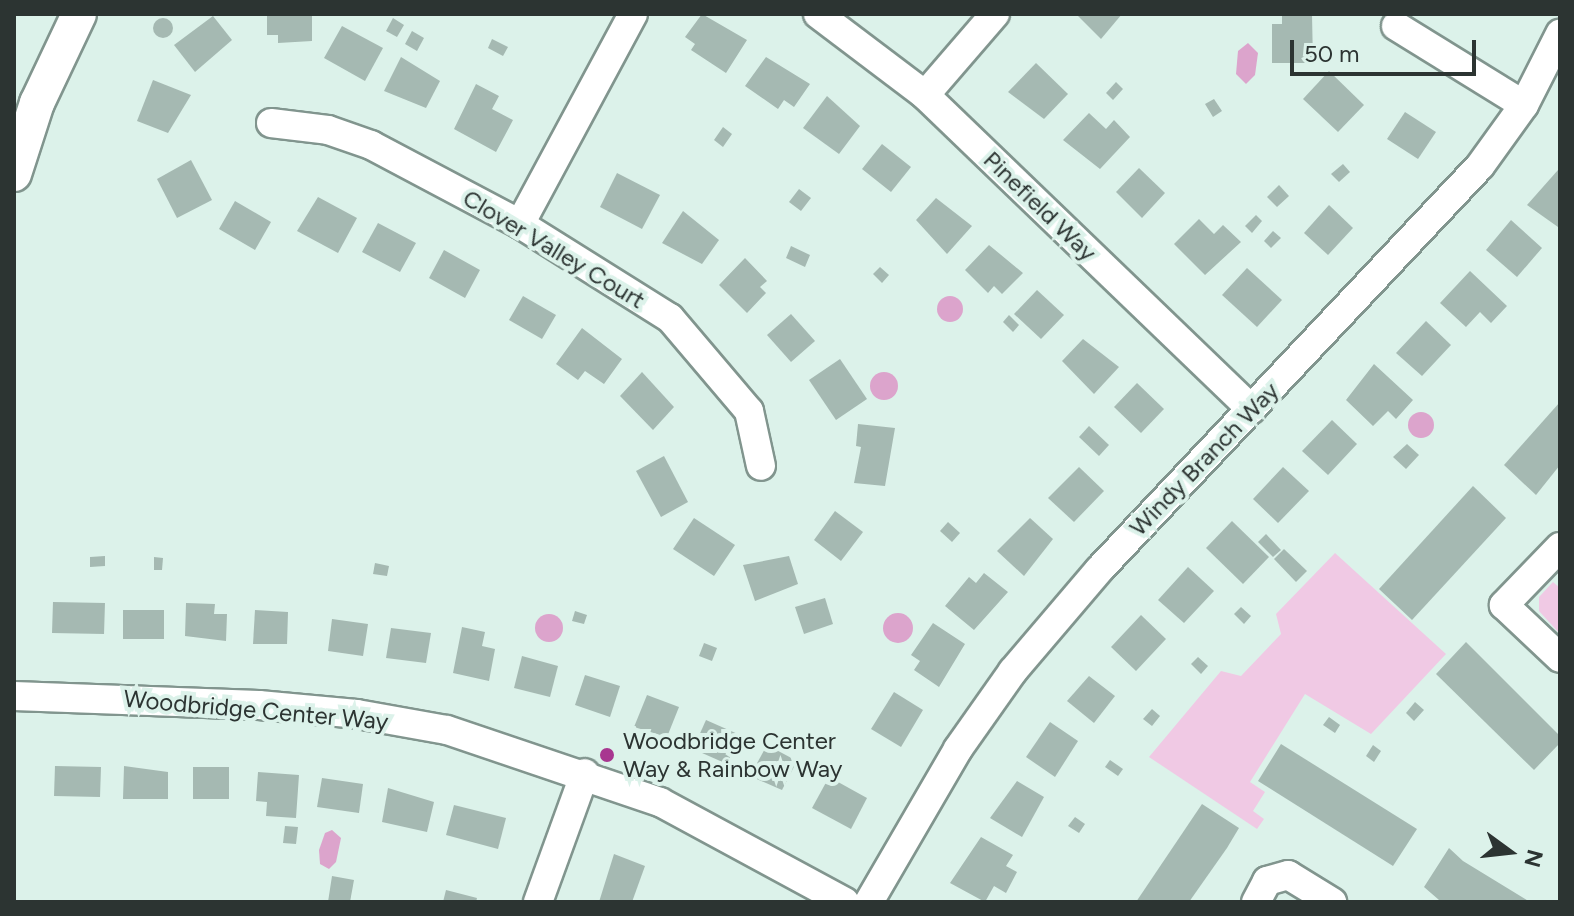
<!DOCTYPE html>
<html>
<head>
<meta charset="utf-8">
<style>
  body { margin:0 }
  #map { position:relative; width:1574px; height:916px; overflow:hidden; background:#dcf2ea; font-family:Figtree,sans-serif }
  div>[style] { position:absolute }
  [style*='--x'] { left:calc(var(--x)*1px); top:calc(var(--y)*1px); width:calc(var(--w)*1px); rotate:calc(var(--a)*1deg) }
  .green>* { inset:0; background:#f0c9e4 }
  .water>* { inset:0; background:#dca4cc }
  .round { border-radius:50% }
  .building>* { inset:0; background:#a5b9b2 }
  .roads { filter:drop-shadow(2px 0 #81958e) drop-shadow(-2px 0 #81958e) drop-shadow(0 2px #81958e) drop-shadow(0 -2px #81958e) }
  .minor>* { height:28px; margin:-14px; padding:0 14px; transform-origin:14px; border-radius:14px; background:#fff }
  .tertiary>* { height:34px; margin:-17px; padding:0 17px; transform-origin:17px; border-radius:17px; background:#fff }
  .dots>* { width:22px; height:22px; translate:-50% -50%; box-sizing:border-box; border:4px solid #dcf2ea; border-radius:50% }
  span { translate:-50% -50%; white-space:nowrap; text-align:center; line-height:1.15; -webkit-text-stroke:8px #dcf2ea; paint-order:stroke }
  .street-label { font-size:24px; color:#2c3432 }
  .poi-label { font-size:24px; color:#2c3432 }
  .left { translate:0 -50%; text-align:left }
  .frame { position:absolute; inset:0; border:16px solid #2c3432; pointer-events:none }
  .north { position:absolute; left:1470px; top:812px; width:80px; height:80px; -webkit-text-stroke:6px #dcf2ea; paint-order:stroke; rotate:105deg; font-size:22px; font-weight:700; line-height:32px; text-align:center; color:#2c3432 }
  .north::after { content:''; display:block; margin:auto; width:28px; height:36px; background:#2c3432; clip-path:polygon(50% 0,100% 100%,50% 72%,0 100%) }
  .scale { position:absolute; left:1290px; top:40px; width:186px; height:36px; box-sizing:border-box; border:4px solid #2c3432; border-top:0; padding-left:10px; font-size:24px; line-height:28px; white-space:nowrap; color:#2c3432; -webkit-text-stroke:6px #dcf2ea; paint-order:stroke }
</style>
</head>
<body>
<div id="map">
  <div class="green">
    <div style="clip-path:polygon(1335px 553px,1446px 654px,1371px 734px,1305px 694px,1250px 782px,1265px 792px,1253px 811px,1264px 819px,1257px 829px,1149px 757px,1221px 671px,1241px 676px,1281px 634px,1276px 614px)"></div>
    <div style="clip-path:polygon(1553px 582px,1560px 588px,1560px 634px,1539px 611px,1539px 597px)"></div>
  </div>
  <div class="water">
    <div style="clip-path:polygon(1248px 43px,1258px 53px,1255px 75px,1246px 84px,1236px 74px,1238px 51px)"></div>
    <div class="round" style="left:937px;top:296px;width:26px;height:26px"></div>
    <div class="round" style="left:870px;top:372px;width:28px;height:28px"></div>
    <div class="round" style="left:1408px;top:412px;width:26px;height:26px"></div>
    <div class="round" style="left:883px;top:613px;width:30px;height:30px"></div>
    <div class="round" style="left:535px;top:614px;width:28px;height:28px"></div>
    <div style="clip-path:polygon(332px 830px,341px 838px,336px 862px,329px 869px,320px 864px,319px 850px,325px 833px)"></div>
  </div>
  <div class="building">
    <div style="clip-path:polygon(267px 14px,312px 14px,312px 41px,278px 43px,278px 35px,267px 35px)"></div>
    <div style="clip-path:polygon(702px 14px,747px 40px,726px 73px,691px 50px,695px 44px,685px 37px)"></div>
    <div style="clip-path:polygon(1076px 14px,1122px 14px,1101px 39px)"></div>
    <div style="clip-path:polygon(1282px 14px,1312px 14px,1313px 63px,1272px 63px,1272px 24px,1282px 24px)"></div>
    <div style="clip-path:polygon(213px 16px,232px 40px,195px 72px,174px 45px)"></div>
    <div class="round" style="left:153px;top:18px;width:20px;height:20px"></div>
    <div style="clip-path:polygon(393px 18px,404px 25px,397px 37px,386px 31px)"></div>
    <div style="clip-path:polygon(342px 26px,383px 48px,365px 81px,324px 58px)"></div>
    <div style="clip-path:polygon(412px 31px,424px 38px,417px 51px,405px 44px)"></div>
    <div style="clip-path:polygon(492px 39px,508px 47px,503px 56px,488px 48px)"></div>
    <div style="clip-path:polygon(401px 57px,440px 81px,426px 108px,384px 91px)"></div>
    <div style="clip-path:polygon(766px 57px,810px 84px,794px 107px,784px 100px,778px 109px,745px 86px)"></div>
    <div style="clip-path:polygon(1036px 63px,1068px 94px,1044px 119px,1008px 92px)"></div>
    <div style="clip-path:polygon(1329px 71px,1364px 105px,1338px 132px,1303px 99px)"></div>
    <div style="clip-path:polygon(153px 80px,191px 95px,168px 133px,137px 121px)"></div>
    <div style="clip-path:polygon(1116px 82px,1123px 89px,1113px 100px,1106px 93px)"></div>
    <div style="clip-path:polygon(476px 84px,499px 96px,492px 109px,513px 120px,496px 152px,454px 129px)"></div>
    <div style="clip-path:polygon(827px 96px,860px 126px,839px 154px,803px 128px)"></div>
    <div style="clip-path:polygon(1214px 99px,1222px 111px,1213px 117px,1205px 104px)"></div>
    <div style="clip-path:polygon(1405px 112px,1436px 132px,1418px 159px,1387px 139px)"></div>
    <div style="clip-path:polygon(1089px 113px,1106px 129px,1114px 120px,1130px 137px,1100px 169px,1063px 140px)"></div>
    <div style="clip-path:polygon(723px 127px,732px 134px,723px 147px,714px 140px)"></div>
    <div style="clip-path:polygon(882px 144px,911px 167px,891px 192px,862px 169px)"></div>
    <div style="clip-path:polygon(191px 160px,212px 200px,177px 218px,157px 179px)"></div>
    <div style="clip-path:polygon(1343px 164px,1350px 172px,1339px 182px,1331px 174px)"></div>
    <div style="clip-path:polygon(1139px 168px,1165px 193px,1142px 218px,1116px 192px)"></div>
    <div style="clip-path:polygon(1558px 170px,1560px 171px,1558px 227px,1527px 205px)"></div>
    <div style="clip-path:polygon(617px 173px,660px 195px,642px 229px,600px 207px)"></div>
    <div style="clip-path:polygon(1279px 185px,1289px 196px,1277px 207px,1267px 197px)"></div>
    <div style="clip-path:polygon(799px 189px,811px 198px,801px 211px,789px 202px)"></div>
    <div style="clip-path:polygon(318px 197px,357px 218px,338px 253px,297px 231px)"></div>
    <div style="clip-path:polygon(936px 198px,972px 226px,947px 254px,916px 220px)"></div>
    <div style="clip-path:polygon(235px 201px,271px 222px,255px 250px,219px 229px)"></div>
    <div style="clip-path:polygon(1329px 205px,1353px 228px,1328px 255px,1304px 233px)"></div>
    <div style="clip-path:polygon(683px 211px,719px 240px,702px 264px,662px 243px)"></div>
    <div style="clip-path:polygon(1256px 215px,1262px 221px,1252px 233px,1245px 226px)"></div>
    <div style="clip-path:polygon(1199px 219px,1214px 234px,1223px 225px,1241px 242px,1205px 275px,1174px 244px)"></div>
    <div style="clip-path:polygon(1511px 220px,1542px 248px,1517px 277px,1486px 250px)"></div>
    <div style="clip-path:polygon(378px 223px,416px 243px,400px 272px,362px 252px)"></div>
    <div style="clip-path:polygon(1273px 231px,1281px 238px,1271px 248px,1264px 241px)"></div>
    <div style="clip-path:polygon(989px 245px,1023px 273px,1002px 294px,994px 286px,988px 293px,965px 270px)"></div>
    <div style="clip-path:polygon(791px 246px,810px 255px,805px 267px,786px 258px)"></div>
    <div style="clip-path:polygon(444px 250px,480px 270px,465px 298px,429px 278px)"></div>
    <div style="clip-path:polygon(745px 258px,767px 281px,760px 287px,766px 293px,747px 313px,719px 285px)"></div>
    <div style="clip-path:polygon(880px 267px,889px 275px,882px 283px,873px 274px)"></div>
    <div style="clip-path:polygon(1247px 268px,1282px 300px,1257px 327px,1222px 295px)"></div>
    <div style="clip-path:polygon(1470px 271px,1507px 306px,1491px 323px,1480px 312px,1466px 327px,1440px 303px)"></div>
    <div style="clip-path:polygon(1037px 290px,1064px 315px,1041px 339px,1014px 314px)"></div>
    <div style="clip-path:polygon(523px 296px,556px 315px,542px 339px,509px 320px)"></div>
    <div style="clip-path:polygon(791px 314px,815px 341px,791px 362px,767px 335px)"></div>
    <div style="clip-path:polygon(1009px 315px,1019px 325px,1013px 332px,1003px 322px)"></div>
    <div style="clip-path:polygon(1426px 321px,1451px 345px,1422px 376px,1396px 353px)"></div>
    <div style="clip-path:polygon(582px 328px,622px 359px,604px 384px,585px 371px,578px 380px,556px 364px)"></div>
    <div style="clip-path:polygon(1083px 339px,1119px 367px,1094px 394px,1062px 361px)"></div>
    <div style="clip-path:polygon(840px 359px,867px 399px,836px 420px,809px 380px)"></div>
    <div style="clip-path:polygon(1374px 364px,1413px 400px,1396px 419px,1388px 411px,1373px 426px,1346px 400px)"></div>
    <div style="clip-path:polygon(642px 372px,674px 407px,653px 430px,620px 396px)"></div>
    <div style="clip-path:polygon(1137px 383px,1164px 409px,1141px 433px,1114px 407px)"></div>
    <div style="clip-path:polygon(1560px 402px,1560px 465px,1536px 495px,1504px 465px)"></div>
    <div style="clip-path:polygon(1332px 420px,1357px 444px,1328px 475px,1302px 451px)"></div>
    <div style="clip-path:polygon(858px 424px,895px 428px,885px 486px,854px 483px,861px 447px,856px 446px)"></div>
    <div style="clip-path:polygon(1089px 426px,1109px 445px,1099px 456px,1079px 437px)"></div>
    <div style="clip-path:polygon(1407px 444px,1419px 455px,1406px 469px,1393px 457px)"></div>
    <div style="clip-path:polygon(664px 456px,688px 502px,661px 517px,636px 471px)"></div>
    <div style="clip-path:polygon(1079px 467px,1104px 491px,1074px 522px,1048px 498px)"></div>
    <div style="clip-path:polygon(1283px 467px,1309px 491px,1278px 523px,1253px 499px)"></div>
    <div style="clip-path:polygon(1473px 486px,1506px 518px,1412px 620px,1379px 589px)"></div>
    <div style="clip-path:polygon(835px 511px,863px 532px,841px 561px,814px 540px)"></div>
    <div style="clip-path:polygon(694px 518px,735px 545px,714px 576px,673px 549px)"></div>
    <div style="clip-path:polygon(1030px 518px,1053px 539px,1024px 576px,997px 551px)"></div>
    <div style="clip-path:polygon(1232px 521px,1269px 557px,1243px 584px,1206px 548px)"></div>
    <div style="clip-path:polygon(948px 522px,960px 533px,952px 542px,940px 531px)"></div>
    <div style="clip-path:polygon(1266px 534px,1281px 550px,1273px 557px,1258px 542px)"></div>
    <div style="clip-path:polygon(1284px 549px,1307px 571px,1296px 582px,1274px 559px)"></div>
    <div style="clip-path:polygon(105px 556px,105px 566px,90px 567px,90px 557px)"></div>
    <div style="clip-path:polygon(789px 556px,798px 584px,755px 601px,743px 565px)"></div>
    <div style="clip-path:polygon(154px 557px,163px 558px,162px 570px,154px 570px)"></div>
    <div style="clip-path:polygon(375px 563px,389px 566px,387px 576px,373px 574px)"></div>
    <div style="clip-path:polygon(1188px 567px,1214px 591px,1184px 623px,1158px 600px)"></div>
    <div style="clip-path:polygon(984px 573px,1008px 592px,974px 630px,945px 606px,969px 577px,976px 583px)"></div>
    <div style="clip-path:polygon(825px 598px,833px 624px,804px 634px,795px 607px)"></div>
    <div style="clip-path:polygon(53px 602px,105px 603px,104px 634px,52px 633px)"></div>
    <div style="clip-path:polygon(186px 603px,215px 604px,214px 614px,227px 614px,226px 641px,185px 636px)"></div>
    <div style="clip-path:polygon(1241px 607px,1251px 616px,1244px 624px,1234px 614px)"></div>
    <div style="clip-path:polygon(123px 610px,164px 610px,164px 639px,123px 639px)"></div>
    <div style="clip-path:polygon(255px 610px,288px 612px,287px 644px,253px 644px)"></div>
    <div style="clip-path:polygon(575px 611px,587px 615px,584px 624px,572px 621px)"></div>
    <div style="clip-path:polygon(1141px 615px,1166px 639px,1136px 671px,1111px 647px)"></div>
    <div style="clip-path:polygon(332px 619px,368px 624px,363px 656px,328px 651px)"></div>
    <div style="clip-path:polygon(933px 623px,965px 644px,939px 687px,914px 670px,920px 661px,911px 655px)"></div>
    <div style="clip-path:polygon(462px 627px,485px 632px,482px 646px,495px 649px,489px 681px,453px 673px)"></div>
    <div style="clip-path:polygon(391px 628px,431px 633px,426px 663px,386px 658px)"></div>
    <div style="clip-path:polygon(1466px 642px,1560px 736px,1560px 743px,1534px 770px,1436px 674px)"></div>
    <div style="clip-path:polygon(704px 643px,717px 648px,712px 661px,699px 656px)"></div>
    <div style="clip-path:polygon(522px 656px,558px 666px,550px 697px,514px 688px)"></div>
    <div style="clip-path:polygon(1198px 657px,1208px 666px,1201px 674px,1191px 664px)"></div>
    <div style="clip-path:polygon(585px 675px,620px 686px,610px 717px,575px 705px)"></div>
    <div style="clip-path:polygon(1089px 676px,1115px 696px,1094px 723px,1067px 701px)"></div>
    <div style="clip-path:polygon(894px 692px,923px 710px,901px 747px,871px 729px)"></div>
    <div style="clip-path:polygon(647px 695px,679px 707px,667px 737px,634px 727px)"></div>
    <div style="clip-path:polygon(1415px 702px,1424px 710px,1414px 721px,1406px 713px)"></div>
    <div style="clip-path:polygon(1152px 709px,1160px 716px,1152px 726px,1143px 719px)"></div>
    <div style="clip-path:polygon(1329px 717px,1340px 725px,1335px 733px,1323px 725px)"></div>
    <div style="clip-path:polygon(706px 720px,740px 735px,727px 764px,693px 749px)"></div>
    <div style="clip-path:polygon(1050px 722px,1078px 741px,1055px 777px,1026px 757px)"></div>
    <div style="clip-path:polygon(1281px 744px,1417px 829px,1393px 866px,1258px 781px)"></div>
    <div style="clip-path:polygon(767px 745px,797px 761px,782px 790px,750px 776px)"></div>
    <div style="clip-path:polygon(1373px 745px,1381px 751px,1374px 762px,1366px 756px)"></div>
    <div style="clip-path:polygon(1110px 760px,1123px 769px,1118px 776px,1105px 767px)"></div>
    <div style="clip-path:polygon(55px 766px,101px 767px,100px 797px,54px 796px)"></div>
    <div style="clip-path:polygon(124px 766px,168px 772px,168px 799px,123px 799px)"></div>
    <div style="clip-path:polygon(193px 767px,229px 767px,229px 799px,193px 799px)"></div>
    <div style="clip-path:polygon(258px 772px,299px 775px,296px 818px,266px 816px,267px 802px,256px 801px)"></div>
    <div style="clip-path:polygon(829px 777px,867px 798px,851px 829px,812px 808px)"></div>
    <div style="clip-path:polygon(322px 778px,363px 784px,359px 813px,317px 807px)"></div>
    <div style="clip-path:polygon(1017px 781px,1044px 797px,1022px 837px,990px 818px)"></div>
    <div style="clip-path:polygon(388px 788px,434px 802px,427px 832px,382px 822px)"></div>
    <div style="clip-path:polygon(1202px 804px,1239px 828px,1227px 848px,1189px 902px,1136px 902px)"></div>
    <div style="clip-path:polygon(454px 805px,506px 818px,498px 849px,446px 835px)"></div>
    <div style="clip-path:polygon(1075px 817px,1085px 824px,1079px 833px,1068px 826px)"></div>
    <div style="clip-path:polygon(285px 826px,298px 827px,296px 844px,283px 843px)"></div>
    <div style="clip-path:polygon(981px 837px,1013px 855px,1006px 866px,1017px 872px,1006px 893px,994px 886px,985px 902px,950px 883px)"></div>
    <div style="clip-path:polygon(1449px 848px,1463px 861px,1530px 902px,1439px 900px,1424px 887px)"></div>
    <div style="clip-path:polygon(614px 854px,645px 866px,632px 902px,599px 902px)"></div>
    <div style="clip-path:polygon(332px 876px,354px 880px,350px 902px,328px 902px)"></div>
    <div style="clip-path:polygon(446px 890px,477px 898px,476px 902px,443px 902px)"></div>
  </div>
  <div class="roads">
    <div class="minor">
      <div style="--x:818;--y:14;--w:134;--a:37.1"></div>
      <div style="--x:925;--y:95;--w:453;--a:43.9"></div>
      <div style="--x:1396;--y:26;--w:150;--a:31.7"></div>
      <div style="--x:925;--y:95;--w:107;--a:-49.2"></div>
      <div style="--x:271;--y:123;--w:57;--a:7"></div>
      <div style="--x:328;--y:130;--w:46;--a:19.2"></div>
      <div style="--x:371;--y:145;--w:169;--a:27.9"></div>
      <div style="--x:520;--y:224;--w:177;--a:32.1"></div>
      <div style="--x:670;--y:318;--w:122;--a:49.7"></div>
      <div style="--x:749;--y:411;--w:56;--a:77.7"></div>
      <div style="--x:520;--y:224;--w:238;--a:-61.7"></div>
      <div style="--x:1560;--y:547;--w:81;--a:134"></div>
      <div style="--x:1504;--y:605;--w:77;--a:43.4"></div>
      <div style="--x:14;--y:696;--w:245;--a:2.1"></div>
      <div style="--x:259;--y:705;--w:98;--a:5.2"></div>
      <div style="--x:357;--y:714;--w:91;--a:10.1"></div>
      <div style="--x:447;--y:730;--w:225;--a:18.7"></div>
      <div style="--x:660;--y:802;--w:210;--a:28.4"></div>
      <div style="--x:538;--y:902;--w:137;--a:-70"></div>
      <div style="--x:869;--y:902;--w:177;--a:-59.8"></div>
      <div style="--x:958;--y:749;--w:95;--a:-54.8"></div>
      <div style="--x:1013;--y:671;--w:133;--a:-49.6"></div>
      <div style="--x:1099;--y:570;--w:555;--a:-46.68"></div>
      <div style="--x:1480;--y:166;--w:75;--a:-54.2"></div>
      <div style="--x:1524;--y:105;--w:80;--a:-63.1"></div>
      <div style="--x:1256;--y:902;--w:24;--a:-62"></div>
      <div style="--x:1267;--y:881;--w:22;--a:-16"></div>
      <div style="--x:1288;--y:875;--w:52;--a:31.5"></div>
    </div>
    <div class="tertiary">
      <div style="--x:14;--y:174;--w:75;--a:-72.1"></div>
      <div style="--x:37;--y:103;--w:98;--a:-64.7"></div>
    </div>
  </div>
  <div class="dots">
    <div style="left:607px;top:755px;background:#a83690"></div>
  </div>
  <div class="street-label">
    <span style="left:1040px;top:206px;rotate:44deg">Pinefield Way</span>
    <span style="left:554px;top:249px;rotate:31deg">Clover Valley Court</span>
    <span style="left:1204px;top:459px;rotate:-46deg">Windy Branch Way</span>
    <span style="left:256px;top:710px;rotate:5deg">Woodbridge Center Way</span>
  </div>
  <div class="poi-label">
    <span class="left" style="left:623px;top:755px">Woodbridge Center<br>Way &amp; Rainbow Way</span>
  </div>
  <div class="frame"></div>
  <div class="north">N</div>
  <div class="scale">50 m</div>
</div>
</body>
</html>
